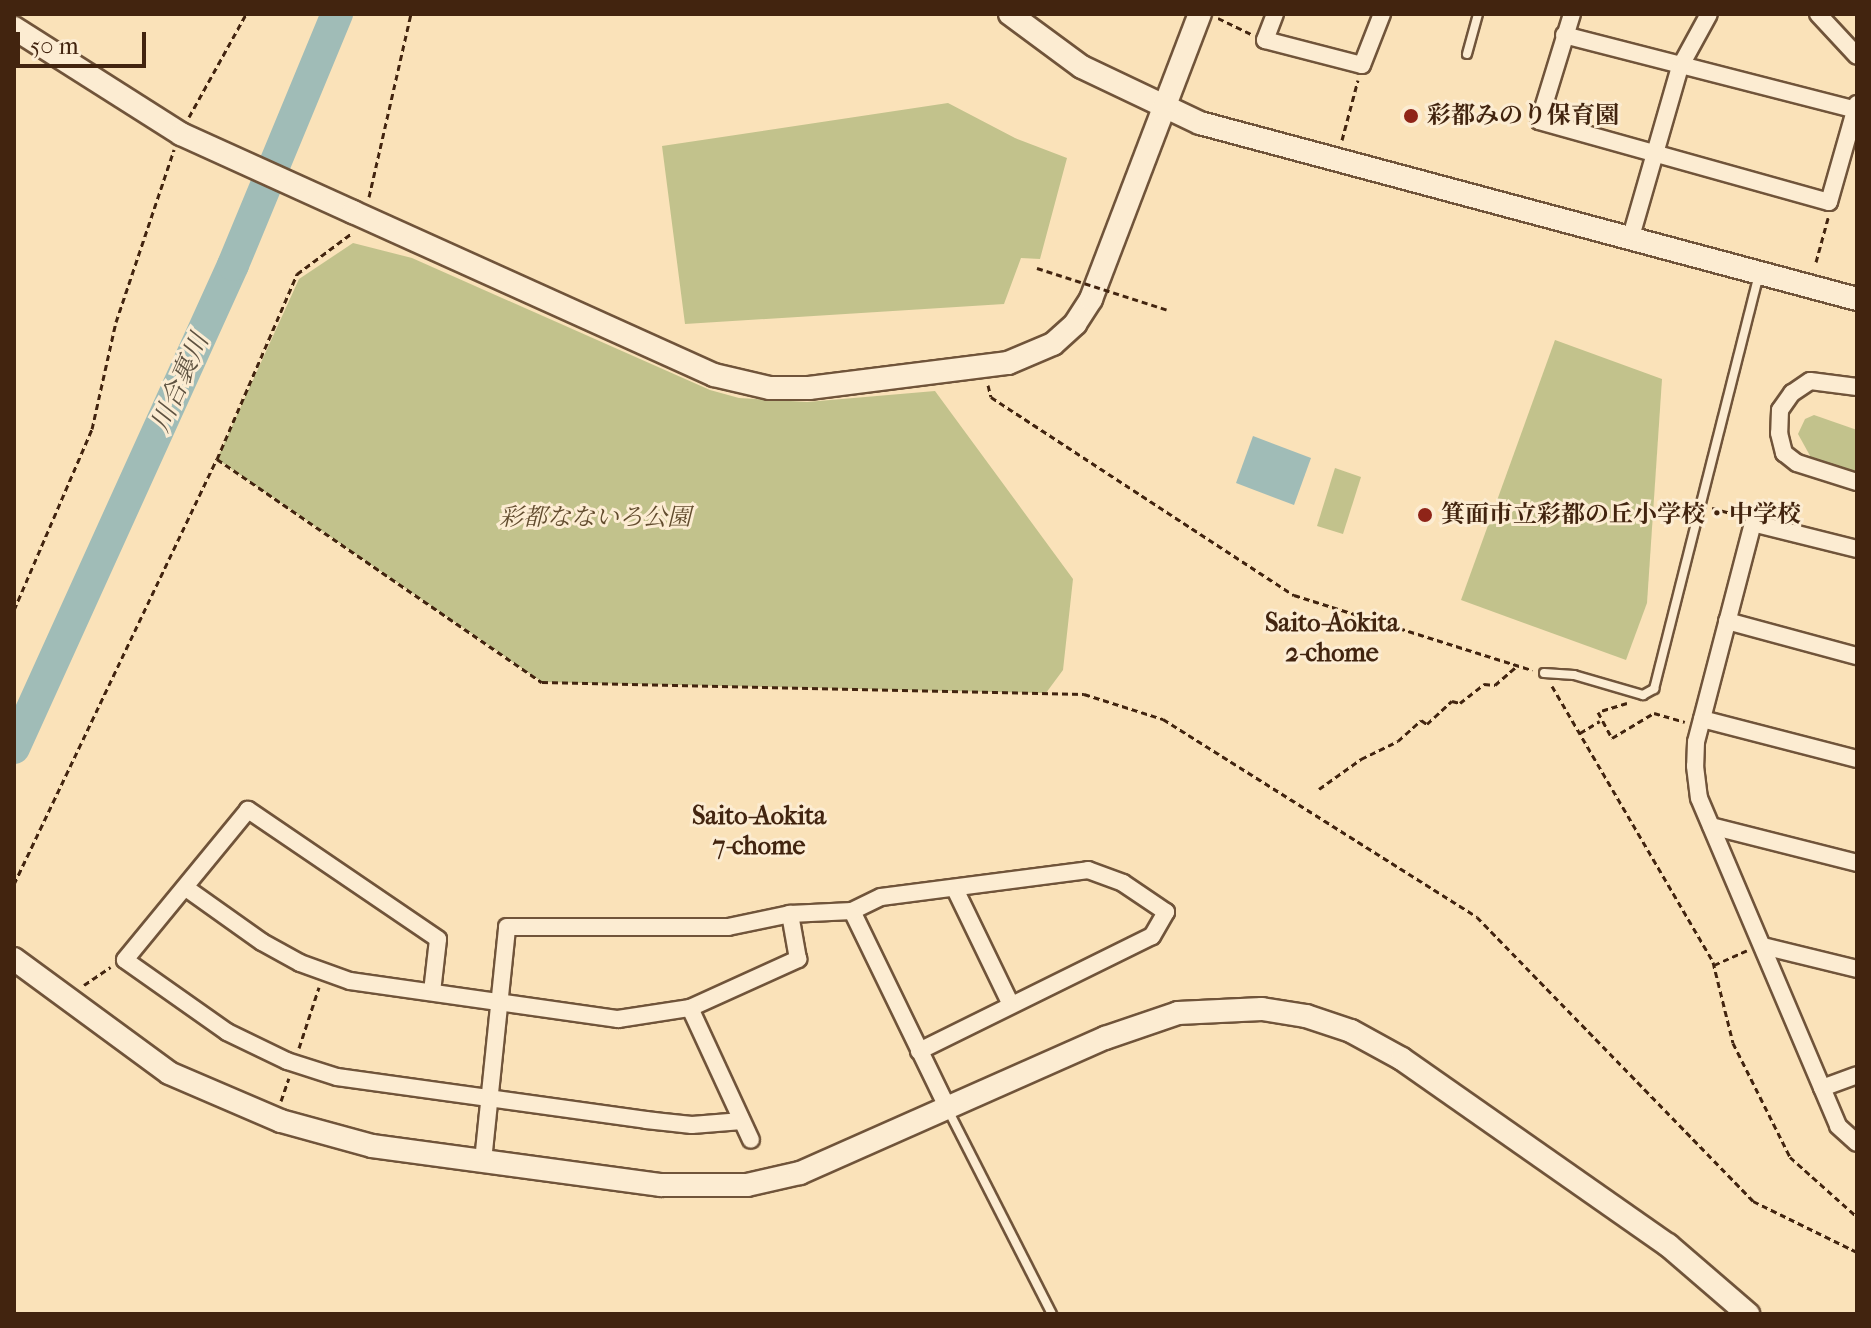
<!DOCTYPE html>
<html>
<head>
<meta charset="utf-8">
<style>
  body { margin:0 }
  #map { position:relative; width:1871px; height:1328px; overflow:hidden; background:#fae2b9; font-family:"IM FELL French Canon","Noto Serif JP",serif }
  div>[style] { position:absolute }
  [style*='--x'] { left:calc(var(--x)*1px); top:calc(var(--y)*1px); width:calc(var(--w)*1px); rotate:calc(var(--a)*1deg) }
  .green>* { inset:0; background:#c2c28c }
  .water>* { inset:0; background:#a0bcb7 }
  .river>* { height:32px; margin:-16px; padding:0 16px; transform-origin:16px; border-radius:16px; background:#a0bcb7 }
  .path>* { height:3px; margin-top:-1.5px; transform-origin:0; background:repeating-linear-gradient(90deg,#42240f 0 6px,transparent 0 10px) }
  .roads { filter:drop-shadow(2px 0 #70543a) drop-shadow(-2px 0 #70543a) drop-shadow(0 2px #70543a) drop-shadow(0 -2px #70543a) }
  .service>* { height:8px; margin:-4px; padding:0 4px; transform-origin:4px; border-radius:4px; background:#fcecd2 }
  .minor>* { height:16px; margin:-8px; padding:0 8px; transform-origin:8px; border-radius:8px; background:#fcecd2 }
  .tertiary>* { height:22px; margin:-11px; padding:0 11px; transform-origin:11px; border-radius:11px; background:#fcecd2 }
  .path-bridge>* { height:3px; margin-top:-1.5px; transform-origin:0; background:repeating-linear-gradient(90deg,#42240f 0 6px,transparent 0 10px) }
  .dots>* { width:22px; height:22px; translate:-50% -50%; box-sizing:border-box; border:4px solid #fcecd2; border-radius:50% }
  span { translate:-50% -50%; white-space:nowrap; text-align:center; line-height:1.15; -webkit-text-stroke:6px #fcecd2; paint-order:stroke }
  .poi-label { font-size:24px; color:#42240f; font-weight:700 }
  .left { translate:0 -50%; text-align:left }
  .park-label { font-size:24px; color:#624c2e; font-style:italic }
  .water-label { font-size:26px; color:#5e5241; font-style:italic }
  .neighbourhood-label { font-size:26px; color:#42240f; font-weight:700 }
  .frame { position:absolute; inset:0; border:16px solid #42240f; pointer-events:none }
  .scale { position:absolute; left:16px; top:32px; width:130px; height:36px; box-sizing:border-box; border:4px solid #42240f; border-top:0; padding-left:10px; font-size:24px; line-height:28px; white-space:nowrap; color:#42240f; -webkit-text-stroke:6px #fcecd2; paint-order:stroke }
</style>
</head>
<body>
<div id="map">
  <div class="green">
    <div style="clip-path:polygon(948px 103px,1015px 138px,1067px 158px,1040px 259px,1021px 258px,1004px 304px,685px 324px,662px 146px)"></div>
    <div style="clip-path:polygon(353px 243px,412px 258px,710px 390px,739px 398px,807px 402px,935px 391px,1073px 579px,1063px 670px,1046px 693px,542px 682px,217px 459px,299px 279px)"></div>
    <div style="clip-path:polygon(1555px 340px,1662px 379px,1647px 603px,1626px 660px,1461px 600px)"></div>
    <div style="clip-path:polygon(1814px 415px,1857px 430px,1857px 474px,1814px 463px,1798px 434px,1805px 419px)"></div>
    <div style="clip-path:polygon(1335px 468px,1361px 477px,1343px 534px,1317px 526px)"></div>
  </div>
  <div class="water">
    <div style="clip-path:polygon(1253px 436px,1311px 458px,1294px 505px,1236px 483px)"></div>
  </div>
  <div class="river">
    <div style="--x:14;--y:748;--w:530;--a:-65.61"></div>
    <div style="--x:233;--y:265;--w:272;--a:-67.5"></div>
  </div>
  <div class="path">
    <div style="--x:1218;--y:18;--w:37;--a:26"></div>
    <div style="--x:189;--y:117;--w:118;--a:-61"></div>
    <div style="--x:1342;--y:140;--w:62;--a:-75.1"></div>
    <div style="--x:369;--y:197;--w:188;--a:-77.1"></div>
    <div style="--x:1816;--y:262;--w:46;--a:-74.7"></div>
    <div style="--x:988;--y:385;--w:12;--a:76"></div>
    <div style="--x:991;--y:397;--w:362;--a:33.2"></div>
    <div style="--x:1294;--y:595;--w:250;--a:17.5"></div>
    <div style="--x:217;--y:459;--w:394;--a:34.5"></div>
    <div style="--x:542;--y:682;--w:542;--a:1.27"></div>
    <div style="--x:1084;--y:694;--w:83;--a:17.6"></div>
    <div style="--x:1163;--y:719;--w:371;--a:32.2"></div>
    <div style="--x:1477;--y:917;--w:396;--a:45.8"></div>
    <div style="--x:1753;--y:1201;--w:116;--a:26.1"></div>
    <div style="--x:1712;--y:508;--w:28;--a:15"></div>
    <div style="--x:14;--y:610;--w:197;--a:-66.7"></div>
    <div style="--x:92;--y:429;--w:110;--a:-77.4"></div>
    <div style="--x:116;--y:322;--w:182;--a:-71.4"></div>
    <div style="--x:1552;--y:686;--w:320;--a:59.7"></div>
    <div style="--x:1713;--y:962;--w:83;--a:76.1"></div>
    <div style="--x:1733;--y:1043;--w:127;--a:63.4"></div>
    <div style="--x:1790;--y:1157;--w:90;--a:41.8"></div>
    <div style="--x:1627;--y:703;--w:30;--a:163"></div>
    <div style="--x:1598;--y:712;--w:30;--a:62"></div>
    <div style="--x:1612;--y:738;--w:49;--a:-30.8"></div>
    <div style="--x:1654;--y:713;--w:32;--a:16"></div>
    <div style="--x:1580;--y:733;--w:23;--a:-31"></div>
    <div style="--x:1319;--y:789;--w:52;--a:-35.5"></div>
    <div style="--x:1361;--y:759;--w:41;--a:-25.9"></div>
    <div style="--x:1398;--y:741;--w:31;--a:-42"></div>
    <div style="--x:1421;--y:720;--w:7;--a:34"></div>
    <div style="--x:1427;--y:724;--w:34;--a:-43"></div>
    <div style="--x:1452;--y:701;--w:8;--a:14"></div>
    <div style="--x:1460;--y:703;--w:31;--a:-38"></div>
    <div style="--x:1484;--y:684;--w:11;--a:5"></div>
    <div style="--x:1495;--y:685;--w:30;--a:-41"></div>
    <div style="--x:14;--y:884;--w:471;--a:-64.5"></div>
    <div style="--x:217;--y:459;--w:202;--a:-66.6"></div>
    <div style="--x:297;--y:274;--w:69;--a:-36.7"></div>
    <div style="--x:1714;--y:965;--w:36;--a:-24"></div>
    <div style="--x:84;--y:985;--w:32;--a:-34"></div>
    <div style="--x:299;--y:1048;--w:64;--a:-71.8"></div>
    <div style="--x:281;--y:1101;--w:24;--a:-71"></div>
  </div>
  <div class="roads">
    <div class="service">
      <div style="--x:1467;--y:54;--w:41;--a:-74.6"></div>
      <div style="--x:1544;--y:673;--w:30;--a:4"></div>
      <div style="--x:1574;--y:675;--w:72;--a:16.2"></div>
      <div style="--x:1643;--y:695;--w:13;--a:-29"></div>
      <div style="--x:1654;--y:689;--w:427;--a:-75.8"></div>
      <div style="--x:948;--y:1110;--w:229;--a:63"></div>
    </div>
    <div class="minor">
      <div style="--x:1275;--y:14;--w:28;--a:111"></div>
      <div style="--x:1265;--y:40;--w:100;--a:14.5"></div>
      <div style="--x:1362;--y:65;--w:55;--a:-68.6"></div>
      <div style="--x:1572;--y:14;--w:112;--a:107.1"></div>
      <div style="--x:1539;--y:121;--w:301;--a:15.6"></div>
      <div style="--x:1829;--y:202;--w:102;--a:-74.1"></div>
      <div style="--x:1818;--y:14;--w:57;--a:47.1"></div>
      <div style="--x:1564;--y:35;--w:298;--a:14.4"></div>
      <div style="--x:1630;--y:240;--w:180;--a:-73.9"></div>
      <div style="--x:1680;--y:67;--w:60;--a:-61.3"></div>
      <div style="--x:1857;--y:387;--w:47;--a:-172.7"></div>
      <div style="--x:1810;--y:381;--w:22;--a:146"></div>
      <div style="--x:1792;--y:393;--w:21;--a:125"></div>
      <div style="--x:1780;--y:410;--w:23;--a:92"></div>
      <div style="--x:1779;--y:433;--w:21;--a:76"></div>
      <div style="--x:1784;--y:453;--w:16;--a:38"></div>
      <div style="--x:1797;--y:463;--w:63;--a:17.6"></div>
      <div style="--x:1857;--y:549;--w:107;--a:-166"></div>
      <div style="--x:1753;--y:523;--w:226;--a:104.6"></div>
      <div style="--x:1696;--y:742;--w:24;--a:92"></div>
      <div style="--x:1695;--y:766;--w:32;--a:83"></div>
      <div style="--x:1699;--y:798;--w:356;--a:67"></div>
      <div style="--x:1838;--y:1126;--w:25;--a:42"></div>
      <div style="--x:1727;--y:621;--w:135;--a:15.1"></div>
      <div style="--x:1702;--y:719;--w:160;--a:14.5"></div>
      <div style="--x:1711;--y:826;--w:151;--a:14.2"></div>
      <div style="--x:186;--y:888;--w:93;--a:35.4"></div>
      <div style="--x:262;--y:942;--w:43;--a:28.9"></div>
      <div style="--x:300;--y:963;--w:53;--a:19.8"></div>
      <div style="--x:350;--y:981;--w:271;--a:8.1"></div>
      <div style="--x:618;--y:1019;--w:73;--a:-8.7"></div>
      <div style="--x:690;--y:1008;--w:119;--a:-24.4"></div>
      <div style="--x:798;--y:959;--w:46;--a:-100.1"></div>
      <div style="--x:955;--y:889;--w:127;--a:64.2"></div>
      <div style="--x:852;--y:911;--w:220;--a:64.1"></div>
      <div style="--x:1763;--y:946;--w:97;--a:13.7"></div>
      <div style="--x:432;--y:992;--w:53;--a:-83.5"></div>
      <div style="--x:438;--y:939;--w:230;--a:-145.8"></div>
      <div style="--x:248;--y:810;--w:194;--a:129.4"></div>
      <div style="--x:125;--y:960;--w:125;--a:35.2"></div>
      <div style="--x:227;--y:1032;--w:67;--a:25.8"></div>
      <div style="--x:287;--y:1061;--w:52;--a:17.7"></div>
      <div style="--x:337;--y:1077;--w:312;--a:7.9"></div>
      <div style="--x:646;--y:1120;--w:46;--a:6.2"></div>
      <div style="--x:692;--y:1125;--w:50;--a:-4.6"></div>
      <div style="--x:690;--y:1008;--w:145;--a:65.2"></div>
      <div style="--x:1822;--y:1088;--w:37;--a:-20"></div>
      <div style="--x:483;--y:1161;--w:235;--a:-84.1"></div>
      <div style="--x:507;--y:927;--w:221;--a:0"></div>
      <div style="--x:728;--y:927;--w:63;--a:-11.8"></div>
      <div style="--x:790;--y:914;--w:62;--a:-2.8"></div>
      <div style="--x:852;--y:911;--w:32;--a:-26"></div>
      <div style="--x:881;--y:897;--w:209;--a:-7.4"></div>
      <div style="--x:1088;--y:870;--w:37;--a:20"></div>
      <div style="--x:1123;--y:883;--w:52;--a:34"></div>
      <div style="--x:1166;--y:912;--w:28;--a:120"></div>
      <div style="--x:1152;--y:936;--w:260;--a:153.7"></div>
    </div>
    <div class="tertiary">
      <div style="--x:1010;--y:14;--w:89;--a:36.4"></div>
      <div style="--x:1082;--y:67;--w:131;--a:25.4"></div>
      <div style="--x:1200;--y:123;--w:680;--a:15"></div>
      <div style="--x:14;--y:28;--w:198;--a:32.4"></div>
      <div style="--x:181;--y:134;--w:189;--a:24.4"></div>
      <div style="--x:353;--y:212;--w:396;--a:24.3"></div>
      <div style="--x:714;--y:375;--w:57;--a:13.1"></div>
      <div style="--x:770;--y:388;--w:39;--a:0"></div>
      <div style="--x:809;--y:388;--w:201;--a:-7.2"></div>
      <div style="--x:1008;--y:363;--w:49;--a:-22.9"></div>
      <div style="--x:1053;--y:344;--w:30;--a:-42"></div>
      <div style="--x:1075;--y:324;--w:30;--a:-57"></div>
      <div style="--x:1091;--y:299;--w:305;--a:-69.1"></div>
      <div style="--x:14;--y:959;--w:192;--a:36.3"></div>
      <div style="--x:169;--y:1073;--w:122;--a:23.2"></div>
      <div style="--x:281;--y:1121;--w:94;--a:15.4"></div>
      <div style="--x:372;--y:1146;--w:292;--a:7.7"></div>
      <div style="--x:661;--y:1185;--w:86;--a:0"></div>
      <div style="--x:747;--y:1185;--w:54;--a:-12.8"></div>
      <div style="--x:800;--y:1173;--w:334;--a:-23.9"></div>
      <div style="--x:1105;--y:1038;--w:77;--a:-18.9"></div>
      <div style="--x:1178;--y:1013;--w:84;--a:-2.7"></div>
      <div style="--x:1262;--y:1009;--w:45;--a:9"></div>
      <div style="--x:1306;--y:1016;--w:47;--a:18.4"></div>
      <div style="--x:1351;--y:1031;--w:58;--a:28.8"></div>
      <div style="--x:1402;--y:1059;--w:325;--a:35"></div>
      <div style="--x:1668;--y:1245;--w:106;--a:40.8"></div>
    </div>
  </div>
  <div class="path-bridge">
    <div style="--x:1037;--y:268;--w:138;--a:17.8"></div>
  </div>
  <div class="dots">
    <div style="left:1411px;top:116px;background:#8f2418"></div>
    <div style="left:1425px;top:515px;background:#8f2418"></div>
  </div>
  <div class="poi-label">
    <span class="left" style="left:1427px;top:116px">彩都みのり保育園</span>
    <span class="left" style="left:1441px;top:515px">箕面市立彩都の丘小学校・中学校</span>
  </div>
  <div class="park-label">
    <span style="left:595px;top:518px">彩都なないろ公園</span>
  </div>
  <div class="water-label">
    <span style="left:180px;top:383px;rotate:-66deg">川合裏川</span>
  </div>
  <div class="neighbourhood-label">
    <span style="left:1332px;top:638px">Saito-Aokita<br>2-chome</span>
    <span style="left:759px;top:831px">Saito-Aokita<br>7-chome</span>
  </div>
  <div class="frame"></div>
  <div class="scale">50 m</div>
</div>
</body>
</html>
